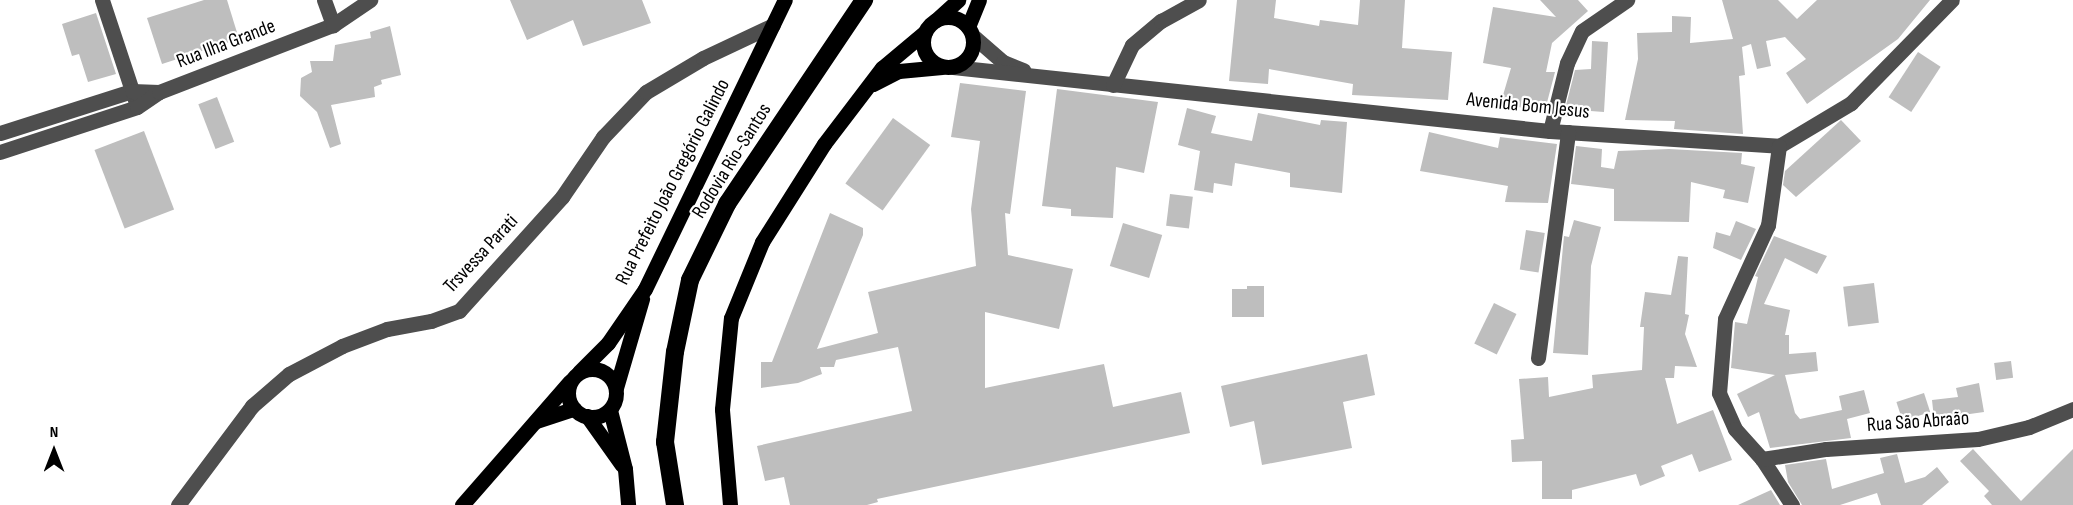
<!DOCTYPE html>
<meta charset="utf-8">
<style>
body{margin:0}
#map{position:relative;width:2073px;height:505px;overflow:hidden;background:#fff;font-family:"Sofia Sans Condensed",sans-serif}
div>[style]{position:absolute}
.building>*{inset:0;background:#bebebe;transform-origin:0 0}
.minor>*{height:15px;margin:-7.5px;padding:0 7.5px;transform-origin:7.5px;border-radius:7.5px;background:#4e4e4e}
.major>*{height:15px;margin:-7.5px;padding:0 7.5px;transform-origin:7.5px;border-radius:7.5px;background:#000}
.major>.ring{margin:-7.5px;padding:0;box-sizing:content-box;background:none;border:15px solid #000;border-radius:50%}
.highway>*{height:18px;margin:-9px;padding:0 9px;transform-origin:9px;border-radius:9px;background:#000}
span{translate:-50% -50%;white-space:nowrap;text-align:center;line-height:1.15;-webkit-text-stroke:4.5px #fff;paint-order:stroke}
.street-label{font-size:20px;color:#000}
.north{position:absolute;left:24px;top:421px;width:60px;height:60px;-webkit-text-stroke:4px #fff;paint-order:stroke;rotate:0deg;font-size:16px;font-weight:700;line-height:24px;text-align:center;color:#000}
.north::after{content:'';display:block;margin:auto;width:21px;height:27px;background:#000;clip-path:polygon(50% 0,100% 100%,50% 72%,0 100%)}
</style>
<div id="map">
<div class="building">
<div style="clip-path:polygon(204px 0,227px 0,239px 39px,162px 64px,147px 18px)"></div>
<div style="clip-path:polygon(510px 0,642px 0,651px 23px,583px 46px,573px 20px,527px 40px)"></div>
<div style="clip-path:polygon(1237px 0,1276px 0,1274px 18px,1319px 26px,1320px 20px,1358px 25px,1360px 0,1405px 0,1402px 48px,1452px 52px,1448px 100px,1352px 95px,1353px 84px,1269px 69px,1268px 84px,1229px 81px)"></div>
<div style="clip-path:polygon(1540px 0,1578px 0,1588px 11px,1552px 43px,1546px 72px,1555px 72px,1544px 114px,1501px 102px,1511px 68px,1483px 63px,1493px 7px,1556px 17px)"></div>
<div style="clip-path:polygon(1722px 0,1778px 0,1797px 19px,1817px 0,1930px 0,1898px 39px,1807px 104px,1786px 73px,1806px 59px,1785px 37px,1766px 41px,1771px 66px,1757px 69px,1751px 44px,1742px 47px,1745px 75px,1739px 76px,1743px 134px,1674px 129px,1675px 121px,1625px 120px,1638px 59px,1637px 33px,1672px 32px,1672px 16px,1691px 17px,1690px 43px,1733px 39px)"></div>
<div style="clip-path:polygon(96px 13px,116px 74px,88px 82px,79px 54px,72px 56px,62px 24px)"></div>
<div style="clip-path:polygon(390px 26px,401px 75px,381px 80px,382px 84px,374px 87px,375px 97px,331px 105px,341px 144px,330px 148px,317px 112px,300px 96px,301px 78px,312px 72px,310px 61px,333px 61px,335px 45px,371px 38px,370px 32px)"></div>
<div style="clip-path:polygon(1592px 41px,1608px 42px,1604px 112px,1577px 110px,1577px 117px,1563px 117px,1575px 70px,1591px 69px)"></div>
<div style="left:1918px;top:52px;width:27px;height:54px;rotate:33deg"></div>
<div style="clip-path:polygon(960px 83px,1026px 91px,1010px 214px,1005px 213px,1008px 255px,1073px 269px,1059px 329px,985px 312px,985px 388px,1104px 364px,1113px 407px,1181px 392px,1190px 433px,877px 499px,878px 502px,867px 505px,790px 505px,784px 477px,765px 481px,757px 446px,912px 411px,898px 347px,836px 360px,834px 367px,820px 367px,822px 374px,798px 383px,761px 388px,761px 362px,772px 362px,830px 213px,863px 228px,863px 235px,817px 349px,878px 333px,868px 292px,976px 266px,971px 209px,980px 141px,951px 137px)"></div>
<div style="clip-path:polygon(1057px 89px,1158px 102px,1144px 173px,1116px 167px,1113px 218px,1071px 216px,1071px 209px,1042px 206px)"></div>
<div style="left:217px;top:97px;width:48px;height:20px;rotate:69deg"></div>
<div style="clip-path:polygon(1187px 108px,1216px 116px,1211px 133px,1252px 141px,1258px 113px,1320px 125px,1321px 120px,1347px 122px,1342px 193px,1290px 187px,1290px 173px,1235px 163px,1232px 186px,1214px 183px,1213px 193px,1194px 190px,1200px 151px,1178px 145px)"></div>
<div style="left:893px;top:118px;width:46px;height:81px;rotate:36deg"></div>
<div style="clip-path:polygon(1841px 120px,1861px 141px,1796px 197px,1783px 185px,1785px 171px)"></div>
<div style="left:144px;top:131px;width:84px;height:53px;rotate:69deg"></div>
<div style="clip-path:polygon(1429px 132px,1498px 148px,1500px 137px,1557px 144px,1548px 203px,1505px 202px,1508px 186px,1420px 171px)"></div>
<div style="clip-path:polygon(1576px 146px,1602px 149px,1601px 167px,1614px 169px,1618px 151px,1669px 149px,1742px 153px,1741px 164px,1755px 167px,1748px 203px,1723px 198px,1725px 190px,1691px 182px,1689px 222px,1614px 221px,1614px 189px,1571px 184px)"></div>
<div style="left:1170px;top:194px;width:23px;height:32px;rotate:7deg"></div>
<div style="clip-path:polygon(1574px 220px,1601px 227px,1591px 266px,1588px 355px,1553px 353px,1564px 236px,1569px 237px)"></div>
<div style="clip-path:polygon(1736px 221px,1756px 229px,1741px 260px,1713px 248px,1716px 232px,1730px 236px)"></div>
<div style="left:1123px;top:223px;width:41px;height:45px;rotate:17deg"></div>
<div style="left:1526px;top:230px;width:19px;height:40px;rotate:9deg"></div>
<div style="clip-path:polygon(1774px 236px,1827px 256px,1817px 274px,1785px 258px,1764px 304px,1790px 310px,1785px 335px,1789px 335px,1789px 354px,1816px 352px,1818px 371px,1785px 375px,1795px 413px,1800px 419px,1842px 410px,1839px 396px,1864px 390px,1870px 413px,1847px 419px,1851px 438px,1770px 448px,1759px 412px,1748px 417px,1737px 394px,1775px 375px,1731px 368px,1735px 322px,1747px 324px,1758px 277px,1755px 276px)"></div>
<div style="clip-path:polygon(1678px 256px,1688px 257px,1685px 314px,1689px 315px,1685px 334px,1697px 367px,1675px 366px,1674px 378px,1665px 378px,1677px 424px,1713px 410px,1732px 460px,1699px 472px,1692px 454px,1661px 466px,1665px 476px,1640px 486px,1636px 474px,1572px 490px,1572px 499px,1542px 499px,1542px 461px,1512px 462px,1511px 440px,1524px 439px,1519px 379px,1548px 377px,1549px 397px,1593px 388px,1592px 375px,1642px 370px,1644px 327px,1640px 327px,1645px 292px,1671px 295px)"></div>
<div style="left:1874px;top:283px;width:40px;height:31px;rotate:83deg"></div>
<div style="clip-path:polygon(1247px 286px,1264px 286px,1264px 317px,1232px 317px,1232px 289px,1247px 289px)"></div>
<div style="left:1494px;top:303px;width:25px;height:45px;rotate:26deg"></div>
<div style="clip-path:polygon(1367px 354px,1375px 395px,1343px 402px,1352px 448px,1262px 465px,1254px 421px,1230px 427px,1221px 386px)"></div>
<div style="left:2011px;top:361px;width:17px;height:17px;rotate:83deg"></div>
<div style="clip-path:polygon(1979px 383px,1984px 412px,1934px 419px,1932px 400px,1958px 397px,1956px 388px)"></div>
<div style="left:1924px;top:393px;width:20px;height:29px;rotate:72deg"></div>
<div style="clip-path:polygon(1973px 449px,2021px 501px,2073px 449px,2073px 505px,1992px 505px,1984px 496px,1989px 491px,1960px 461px)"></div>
<div style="clip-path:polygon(1897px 454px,1905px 483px,1925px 477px,1937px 467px,1949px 482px,1922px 505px,1881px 505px,1877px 493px,1840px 505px,1802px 505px,1788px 482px,1785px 465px,1826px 459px,1832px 489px,1884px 473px,1880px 458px)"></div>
<div style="clip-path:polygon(1771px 490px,1780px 505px,1738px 505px)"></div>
</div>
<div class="minor">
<div style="left:102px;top:0;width:105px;rotate:71.7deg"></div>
<div style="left:324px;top:0;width:27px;rotate:70deg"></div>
<div style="left:973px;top:36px;width:40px;rotate:41deg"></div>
<div style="left:1003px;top:62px;width:22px;rotate:22deg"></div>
<div style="left:953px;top:67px;width:600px;rotate:6.12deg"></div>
<div style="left:1550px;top:131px;width:229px;rotate:3.7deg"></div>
<div style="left:1779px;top:146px;width:84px;rotate:-30.8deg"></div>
<div style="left:1851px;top:103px;width:144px;rotate:-45.6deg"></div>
<div style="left:1113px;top:85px;width:44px;rotate:-64.6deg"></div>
<div style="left:1132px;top:45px;width:38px;rotate:-40deg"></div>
<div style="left:1161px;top:21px;width:43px;rotate:-28.9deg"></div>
<div style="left:1550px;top:131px;width:70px;rotate:-76deg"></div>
<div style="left:1567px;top:63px;width:35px;rotate:-65deg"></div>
<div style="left:1582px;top:31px;width:55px;rotate:-34.6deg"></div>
<div style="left:0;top:133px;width:139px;rotate:-17.7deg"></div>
<div style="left:132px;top:91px;width:27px;rotate:2deg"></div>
<div style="left:1779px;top:146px;width:80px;rotate:97.9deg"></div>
<div style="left:1768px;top:225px;width:103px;rotate:114.6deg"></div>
<div style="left:1725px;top:319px;width:74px;rotate:94.6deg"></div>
<div style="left:1719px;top:393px;width:39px;rotate:66deg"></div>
<div style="left:1735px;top:429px;width:40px;rotate:48deg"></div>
<div style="left:1762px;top:459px;width:55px;rotate:56.9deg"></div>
<div style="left:0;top:152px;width:144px;rotate:-18.2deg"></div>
<div style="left:137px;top:107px;width:27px;rotate:-34deg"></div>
<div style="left:159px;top:92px;width:186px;rotate:-21.1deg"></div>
<div style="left:333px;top:25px;width:45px;rotate:-34deg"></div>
<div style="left:1538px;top:358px;width:228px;rotate:-82.4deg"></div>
<div style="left:1762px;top:459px;width:65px;rotate:-8.9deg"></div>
<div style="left:1826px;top:449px;width:152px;rotate:-3.8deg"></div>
<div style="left:1978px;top:439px;width:52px;rotate:-13.2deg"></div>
<div style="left:2029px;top:427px;width:48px;rotate:-22.2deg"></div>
<div style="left:178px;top:505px;width:124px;rotate:-53.2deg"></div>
<div style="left:252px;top:406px;width:49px;rotate:-40.9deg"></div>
<div style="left:289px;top:374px;width:60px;rotate:-27.8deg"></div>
<div style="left:342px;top:346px;width:48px;rotate:-20.7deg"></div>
<div style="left:387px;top:329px;width:45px;rotate:-10.3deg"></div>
<div style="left:431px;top:321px;width:30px;rotate:-20deg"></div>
<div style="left:459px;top:311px;width:154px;rotate:-47.9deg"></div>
<div style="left:562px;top:197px;width:73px;rotate:-55.7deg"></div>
<div style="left:603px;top:137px;width:62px;rotate:-46.3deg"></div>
<div style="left:646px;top:92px;width:66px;rotate:-30.8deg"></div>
<div style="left:703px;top:58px;width:77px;rotate:-25.2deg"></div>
</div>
<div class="major">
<div class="ring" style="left:923px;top:17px;width:35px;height:35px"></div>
<div style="left:936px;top:20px;width:30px;rotate:-42deg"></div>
<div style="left:968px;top:27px;width:29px;rotate:-68deg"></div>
<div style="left:873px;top:84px;width:29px;rotate:-27deg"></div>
<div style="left:899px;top:71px;width:43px;rotate:-5.3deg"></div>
<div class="ring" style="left:568px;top:369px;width:33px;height:33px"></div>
<div style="left:579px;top:372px;width:41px;rotate:-45deg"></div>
<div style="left:608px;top:343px;width:65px;rotate:-55.6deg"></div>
<div style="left:645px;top:289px;width:321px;rotate:-64.2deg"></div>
<div style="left:616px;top:388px;width:93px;rotate:-73.7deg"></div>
<div style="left:610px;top:410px;width:61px;rotate:75.7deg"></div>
<div style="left:625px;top:469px;width:36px;rotate:85deg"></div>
<div style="left:587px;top:416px;width:60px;rotate:54.5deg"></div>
<div style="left:536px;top:421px;width:40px;rotate:-18deg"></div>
<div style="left:462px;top:505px;width:164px;rotate:-48.9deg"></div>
<div style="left:730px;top:505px;width:96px;rotate:-94.8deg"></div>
<div style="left:722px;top:409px;width:91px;rotate:-84.4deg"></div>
<div style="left:731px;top:318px;width:82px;rotate:-67.8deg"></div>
<div style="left:762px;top:242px;width:116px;rotate:-57.7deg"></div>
<div style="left:824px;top:144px;width:96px;rotate:-52.7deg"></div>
<div style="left:882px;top:68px;width:56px;rotate:-39.9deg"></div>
</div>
<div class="highway">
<div style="left:675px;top:505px;width:64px;rotate:-99deg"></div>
<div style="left:665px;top:442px;width:91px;rotate:-83.7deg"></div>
<div style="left:675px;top:352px;width:74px;rotate:-78.2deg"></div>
<div style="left:690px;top:280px;width:85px;rotate:-64deg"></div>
<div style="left:727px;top:204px;width:246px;rotate:-56.1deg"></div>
</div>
<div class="street-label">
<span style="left:226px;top:44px;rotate:-21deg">Rua Ilha Grande</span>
<span style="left:1528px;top:106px;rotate:6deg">Avenida Bom Jesus</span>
<span style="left:732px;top:161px;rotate:-58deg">Rodovia Rio-Santos</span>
<span style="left:673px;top:182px;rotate:-63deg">Rua Prefeito João Gregório Galindo</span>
<span style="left:481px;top:254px;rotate:-47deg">Trsvessa Parati</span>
<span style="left:1918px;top:422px;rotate:-4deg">Rua São Abraão</span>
</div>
<div class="north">N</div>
</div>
